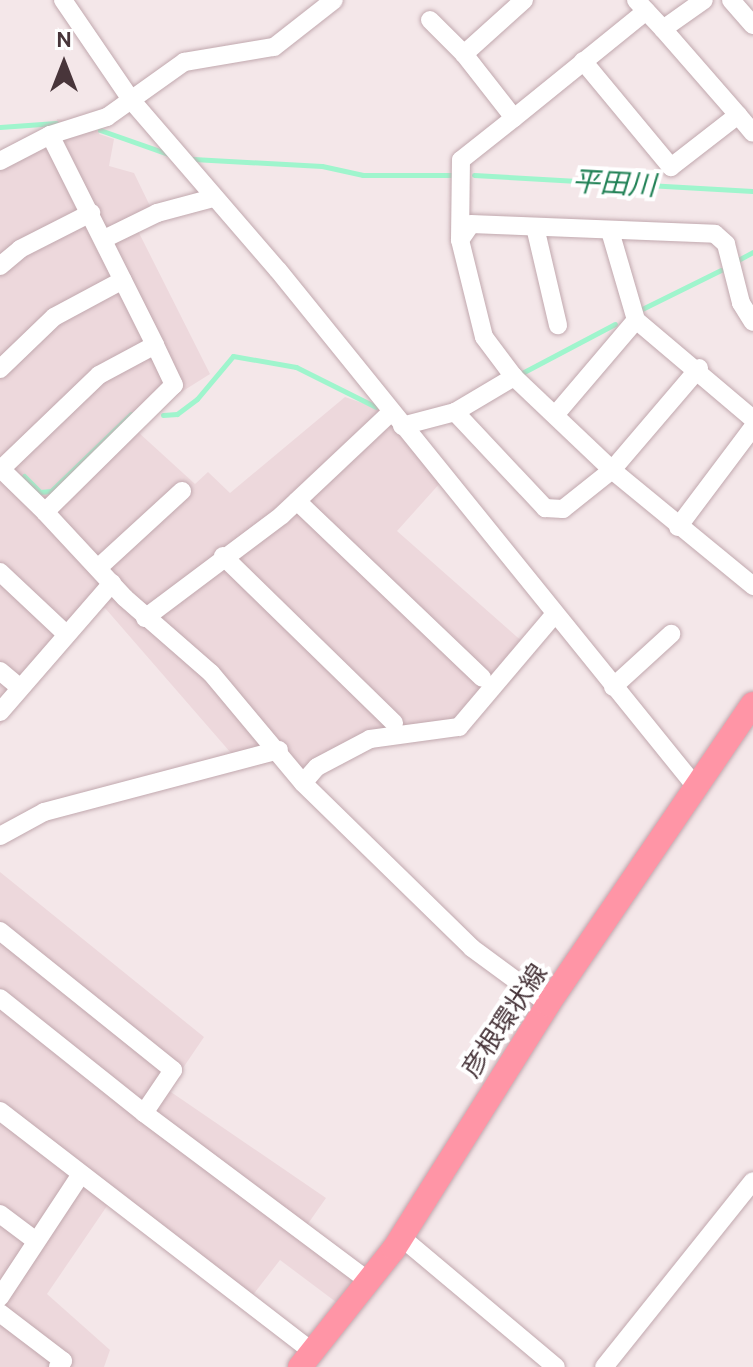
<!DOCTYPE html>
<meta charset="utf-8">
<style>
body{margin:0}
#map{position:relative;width:753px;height:1367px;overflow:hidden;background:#f4e7e9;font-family:Cabin,"Noto Sans JP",sans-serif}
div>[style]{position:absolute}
.residential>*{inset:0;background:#edd8dc}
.stream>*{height:5px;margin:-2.5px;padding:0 2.5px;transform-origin:2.5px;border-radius:2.5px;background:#9ff5cd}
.roads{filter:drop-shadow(0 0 2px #c1a8ae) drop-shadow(0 0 2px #c1a8ae)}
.minor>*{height:18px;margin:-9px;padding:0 9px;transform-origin:9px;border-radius:9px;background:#fff}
.major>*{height:24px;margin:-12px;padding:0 12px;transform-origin:12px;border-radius:12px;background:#ff95a6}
span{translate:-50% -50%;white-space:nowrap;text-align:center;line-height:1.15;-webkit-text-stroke:8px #fff;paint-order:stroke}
.street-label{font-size:26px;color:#48353a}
.water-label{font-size:28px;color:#1f8054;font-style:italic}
.north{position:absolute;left:24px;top:24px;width:80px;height:80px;-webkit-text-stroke:6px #fff;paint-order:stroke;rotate:0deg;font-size:22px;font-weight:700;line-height:32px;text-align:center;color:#48353a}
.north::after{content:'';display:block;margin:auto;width:28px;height:36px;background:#48353a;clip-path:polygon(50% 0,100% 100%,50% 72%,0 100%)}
</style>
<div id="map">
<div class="residential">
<div style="clip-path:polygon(57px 119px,100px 125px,99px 134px,114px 139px,109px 166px,134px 173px,151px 208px,132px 219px,210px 374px,175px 396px,138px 432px,195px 484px,208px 472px,230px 493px,345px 397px,380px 409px,441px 482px,397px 531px,525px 644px,459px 724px,407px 731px,299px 783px,273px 762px,244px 768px,105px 608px,94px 610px,0 726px,0 151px,56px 126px)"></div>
<div style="clip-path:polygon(0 872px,204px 1037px,168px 1090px,326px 1198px,300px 1235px,354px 1278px,356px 1291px,344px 1308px,280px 1260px,252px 1296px,109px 1203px,47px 1294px,110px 1350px,104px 1367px,0 1367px)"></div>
</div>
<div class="stream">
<div style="left:0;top:127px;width:56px;rotate:-4.1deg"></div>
<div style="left:100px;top:130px;width:72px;rotate:19.4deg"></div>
<div style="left:193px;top:159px;width:129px;rotate:3.1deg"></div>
<div style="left:322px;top:166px;width:42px;rotate:12.4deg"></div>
<div style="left:363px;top:175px;width:90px"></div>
<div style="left:474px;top:175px;width:279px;rotate:3.3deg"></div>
<div style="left:738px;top:260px;width:17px;rotate:-28deg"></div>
<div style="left:642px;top:309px;width:88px;rotate:-26.3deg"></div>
<div style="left:522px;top:373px;width:105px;rotate:-27.8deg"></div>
<div style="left:163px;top:415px;width:14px;rotate:-4deg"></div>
<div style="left:177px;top:414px;width:25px;rotate:-37deg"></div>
<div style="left:197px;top:399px;width:56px;rotate:-50.1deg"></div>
<div style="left:233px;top:356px;width:64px;rotate:9.9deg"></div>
<div style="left:296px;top:367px;width:89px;rotate:26.6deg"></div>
<div style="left:24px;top:476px;width:23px;rotate:45deg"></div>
<div style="left:40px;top:492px;width:11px;rotate:-5deg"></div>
<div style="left:51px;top:491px;width:111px;rotate:-43.9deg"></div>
</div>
<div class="roads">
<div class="minor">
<div style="left:63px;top:0;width:122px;rotate:55.7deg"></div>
<div style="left:132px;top:101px;width:223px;rotate:49.2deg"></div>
<div style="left:278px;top:270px;width:665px;rotate:51.04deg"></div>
<div style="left:524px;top:0;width:81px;rotate:138deg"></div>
<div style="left:464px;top:54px;width:81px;rotate:52deg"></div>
<div style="left:514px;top:118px;width:170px;rotate:-39deg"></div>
<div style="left:636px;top:0;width:40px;rotate:47deg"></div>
<div style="left:663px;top:29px;width:50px;rotate:-35.3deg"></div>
<div style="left:731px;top:0;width:33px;rotate:49deg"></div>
<div style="left:430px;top:20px;width:48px;rotate:45deg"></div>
<div style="left:663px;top:29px;width:114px;rotate:48.9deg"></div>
<div style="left:583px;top:61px;width:138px;rotate:50.3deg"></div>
<div style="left:671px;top:167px;width:85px;rotate:-37.8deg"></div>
<div style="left:738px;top:115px;width:23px;rotate:50deg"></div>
<div style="left:50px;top:135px;width:60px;rotate:-17.5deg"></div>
<div style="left:107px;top:117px;width:95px;rotate:-35.5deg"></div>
<div style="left:184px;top:62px;width:91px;rotate:-9.5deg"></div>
<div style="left:274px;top:47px;width:76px;rotate:-38.1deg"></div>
<div style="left:0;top:161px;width:56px;rotate:-27.5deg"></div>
<div style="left:50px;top:135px;width:235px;rotate:63.4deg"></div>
<div style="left:535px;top:227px;width:101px;rotate:76.8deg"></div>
<div style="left:610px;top:231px;width:93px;rotate:73.7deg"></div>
<div style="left:104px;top:239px;width:59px;rotate:-26.1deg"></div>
<div style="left:157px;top:213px;width:58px;rotate:-15deg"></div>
<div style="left:460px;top:240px;width:80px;rotate:-89.3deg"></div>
<div style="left:461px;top:160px;width:68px;rotate:-38.4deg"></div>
<div style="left:0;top:266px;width:26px;rotate:-40deg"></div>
<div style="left:20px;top:249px;width:80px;rotate:-26.9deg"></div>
<div style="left:0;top:369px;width:75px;rotate:-43.9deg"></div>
<div style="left:54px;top:317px;width:78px;rotate:-28.2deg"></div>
<div style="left:514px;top:377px;width:50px;rotate:-126.9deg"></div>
<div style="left:484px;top:337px;width:100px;rotate:-103.9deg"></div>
<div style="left:460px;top:240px;width:19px;rotate:-55deg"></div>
<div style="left:471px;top:224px;width:244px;rotate:2.3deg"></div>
<div style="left:715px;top:234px;width:15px;rotate:42deg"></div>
<div style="left:726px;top:244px;width:61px;rotate:75.7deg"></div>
<div style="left:741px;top:303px;width:22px;rotate:58deg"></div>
<div style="left:455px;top:412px;width:132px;rotate:46.8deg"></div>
<div style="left:545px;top:508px;width:18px;rotate:3deg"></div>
<div style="left:563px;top:509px;width:63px;rotate:-38.5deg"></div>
<div style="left:612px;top:470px;width:134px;rotate:-49.5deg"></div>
<div style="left:556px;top:414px;width:123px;rotate:-49.6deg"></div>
<div style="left:636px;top:320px;width:153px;rotate:40.2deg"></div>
<div style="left:402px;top:426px;width:55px;rotate:-14.8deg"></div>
<div style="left:455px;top:412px;width:69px;rotate:-30.7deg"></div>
<div style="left:514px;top:377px;width:135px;rotate:43.5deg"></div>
<div style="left:612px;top:470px;width:183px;rotate:39.4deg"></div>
<div style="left:0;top:468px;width:1px;rotate:45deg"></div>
<div style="left:1px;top:469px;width:62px;rotate:44.3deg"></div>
<div style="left:45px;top:512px;width:181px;rotate:-44.6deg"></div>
<div style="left:174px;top:385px;width:44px;rotate:-115.4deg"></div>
<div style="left:155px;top:345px;width:64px;rotate:151.8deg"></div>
<div style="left:99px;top:375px;width:136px;rotate:136.2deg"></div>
<div style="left:297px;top:501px;width:256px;rotate:43.7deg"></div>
<div style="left:45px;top:512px;width:117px;rotate:47.1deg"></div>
<div style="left:125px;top:598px;width:114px;rotate:41.1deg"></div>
<div style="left:211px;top:673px;width:143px;rotate:50.1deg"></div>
<div style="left:303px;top:783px;width:236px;rotate:44.3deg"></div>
<div style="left:472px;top:948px;width:94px;rotate:36.4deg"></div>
<div style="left:678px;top:527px;width:125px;rotate:-53.1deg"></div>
<div style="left:223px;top:556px;width:239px;rotate:44.3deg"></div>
<div style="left:98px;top:568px;width:114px;rotate:-42.5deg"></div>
<div style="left:0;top:572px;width:88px;rotate:43.2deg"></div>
<div style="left:145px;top:618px;width:171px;rotate:-36.9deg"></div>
<div style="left:282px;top:515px;width:147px;rotate:-43.3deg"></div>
<div style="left:0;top:671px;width:26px;rotate:40deg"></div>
<div style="left:613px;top:687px;width:79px;rotate:-42.4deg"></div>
<div style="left:0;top:712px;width:171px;rotate:-49deg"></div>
<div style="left:303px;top:783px;width:21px;rotate:-49deg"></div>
<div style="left:317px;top:767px;width:60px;rotate:-27.8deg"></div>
<div style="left:370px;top:739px;width:90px;rotate:-7.7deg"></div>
<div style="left:459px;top:727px;width:147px;rotate:-49.7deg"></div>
<div style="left:0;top:836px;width:50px;rotate:-28.6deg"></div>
<div style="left:44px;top:812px;width:243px;rotate:-14.8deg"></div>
<div style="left:0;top:931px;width:222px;rotate:38.8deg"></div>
<div style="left:173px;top:1070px;width:52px;rotate:124deg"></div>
<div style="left:144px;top:1113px;width:184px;rotate:-141.4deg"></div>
<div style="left:0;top:1111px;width:395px;rotate:37.6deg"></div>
<div style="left:144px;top:1113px;width:282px;rotate:36.8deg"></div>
<div style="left:0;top:1214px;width:45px;rotate:36.9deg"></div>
<div style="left:401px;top:1237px;width:202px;rotate:40deg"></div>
<div style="left:0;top:1297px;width:147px;rotate:-56.6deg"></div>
<div style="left:0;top:1313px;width:79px;rotate:37.3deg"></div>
<div style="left:63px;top:1361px;width:8px;rotate:130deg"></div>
<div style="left:604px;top:1367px;width:238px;rotate:-51.3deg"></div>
</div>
<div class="major">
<div style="left:300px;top:1367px;width:151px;rotate:-51.5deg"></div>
<div style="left:394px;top:1249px;width:289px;rotate:-57.8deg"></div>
<div style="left:548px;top:1004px;width:363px;rotate:-55.7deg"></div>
</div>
</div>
<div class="street-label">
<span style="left:505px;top:1021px;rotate:-56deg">彦根環状線</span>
</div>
<div class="water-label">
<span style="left:614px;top:183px;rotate:3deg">平田川</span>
</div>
<div class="north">N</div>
</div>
